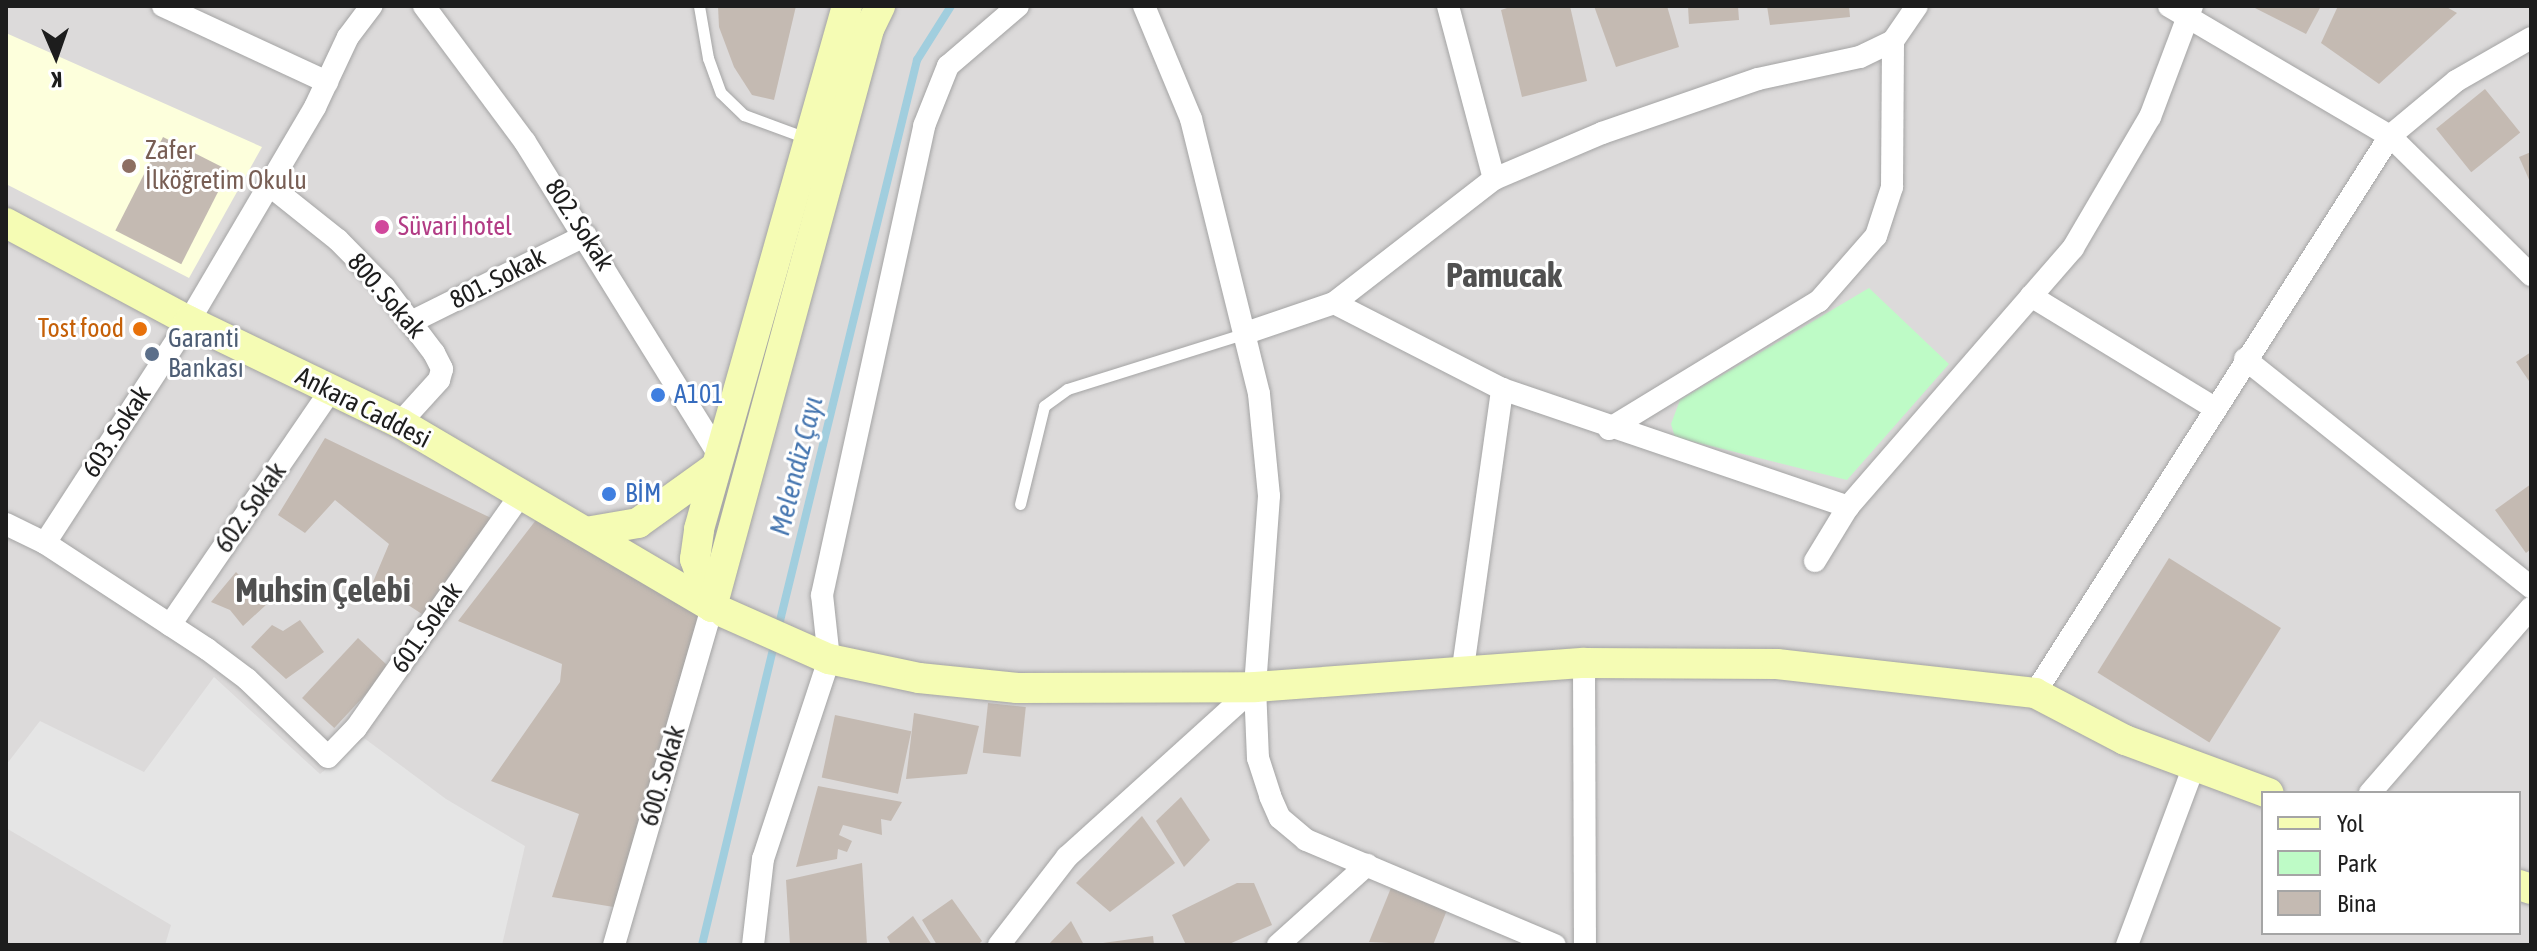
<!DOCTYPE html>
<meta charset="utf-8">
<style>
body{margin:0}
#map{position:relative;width:2537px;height:951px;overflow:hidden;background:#efece3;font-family:"Asap Condensed",sans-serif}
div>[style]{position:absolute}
.residential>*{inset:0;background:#dcdada}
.education>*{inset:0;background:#fdffdc}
.park>*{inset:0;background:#befbc6}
.parking>*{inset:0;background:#e5e5e5}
.stream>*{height:8px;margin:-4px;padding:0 4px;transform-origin:4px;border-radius:4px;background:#a1cede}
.building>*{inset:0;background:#c4bab2;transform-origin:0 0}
.roads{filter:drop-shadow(0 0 2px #a4a4a4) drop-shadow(0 0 2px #a4a4a4)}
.lane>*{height:11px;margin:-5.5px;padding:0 5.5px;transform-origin:5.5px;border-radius:5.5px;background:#fff}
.street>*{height:22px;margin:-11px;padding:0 11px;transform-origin:11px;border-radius:11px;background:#fff}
.secondary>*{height:30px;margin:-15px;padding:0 15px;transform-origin:15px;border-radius:15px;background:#f5fcb4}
.dots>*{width:22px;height:22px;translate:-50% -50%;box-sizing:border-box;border:4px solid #fff;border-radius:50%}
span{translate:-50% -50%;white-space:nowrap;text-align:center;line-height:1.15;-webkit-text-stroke:6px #fff;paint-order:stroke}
.education-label{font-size:26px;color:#785e54}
.left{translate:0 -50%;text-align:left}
.street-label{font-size:26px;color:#1d1d1d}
.hotel-label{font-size:26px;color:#b23c85}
.food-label{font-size:26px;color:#c56008}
.right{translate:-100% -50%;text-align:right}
.service-label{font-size:26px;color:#4e5e75}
.shop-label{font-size:26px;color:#366cbe}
.water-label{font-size:28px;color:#4676b0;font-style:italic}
.district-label{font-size:34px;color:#505050;font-weight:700}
.frame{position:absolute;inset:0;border:8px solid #1d1d1d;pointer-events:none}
.legend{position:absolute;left:2261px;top:791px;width:260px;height:144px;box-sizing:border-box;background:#fff;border:2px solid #a5a5a5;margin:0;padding:10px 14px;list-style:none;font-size:24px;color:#1d1d1d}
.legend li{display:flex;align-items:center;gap:16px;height:40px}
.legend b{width:40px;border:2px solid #a5a5a5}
.north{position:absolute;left:16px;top:16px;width:80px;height:80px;-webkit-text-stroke:6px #fff;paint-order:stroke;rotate:178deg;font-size:22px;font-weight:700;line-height:32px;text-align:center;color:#1d1d1d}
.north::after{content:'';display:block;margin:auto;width:28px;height:36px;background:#1d1d1d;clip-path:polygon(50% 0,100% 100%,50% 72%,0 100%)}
</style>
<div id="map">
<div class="residential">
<div style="clip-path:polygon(evenodd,6px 6px,2531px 6px,2531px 945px,6px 945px,6px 6px,2263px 793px,2519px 793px,2519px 933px,2263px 933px,2263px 793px)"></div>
</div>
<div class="education">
<div style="clip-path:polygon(6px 33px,262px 147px,189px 278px,6px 184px)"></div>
</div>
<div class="park">
<div style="clip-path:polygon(1869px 288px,1949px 364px,1847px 480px,1675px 437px,1671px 424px,1680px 400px)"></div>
</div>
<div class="parking">
<div style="clip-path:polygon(214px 677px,320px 774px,364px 738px,446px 799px,525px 846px,502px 945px,165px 945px,171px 925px,6px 828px,6px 765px,40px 721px,144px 772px)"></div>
</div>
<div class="stream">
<div style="left:778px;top:629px;width:586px;rotate:-76.27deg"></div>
<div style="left:917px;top:60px;width:64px;rotate:-57.8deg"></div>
<div style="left:702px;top:945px;width:312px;rotate:-76.5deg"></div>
</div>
<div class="building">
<div style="clip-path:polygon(718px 6px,796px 6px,774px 100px,752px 95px,734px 67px,719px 27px)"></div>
<div style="clip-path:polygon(1513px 6px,1570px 6px,1587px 81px,1522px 97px,1501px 10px)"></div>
<div style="clip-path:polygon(1594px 6px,1667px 6px,1679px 47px,1616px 67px)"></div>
<div style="clip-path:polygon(1688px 6px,1738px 6px,1739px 20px,1689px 24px)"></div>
<div style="clip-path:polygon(1767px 6px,1849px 6px,1850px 17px,1770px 25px)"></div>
<div style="clip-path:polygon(2251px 6px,2321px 6px,2306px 34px)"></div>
<div style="clip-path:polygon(2338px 6px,2445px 6px,2457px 13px,2379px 84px,2321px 43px)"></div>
<div style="left:2485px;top:89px;width:56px;height:63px;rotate:51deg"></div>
<div style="left:163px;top:137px;width:74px;height:105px;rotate:27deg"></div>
<div style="clip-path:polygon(2531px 152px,2531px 184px,2519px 157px)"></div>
<div style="clip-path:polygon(2531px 352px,2531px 384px,2516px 362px)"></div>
<div style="clip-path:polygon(325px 438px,491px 518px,425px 616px,373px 582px,389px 544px,335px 500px,305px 533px,278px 515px)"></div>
<div style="clip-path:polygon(2531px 484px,2531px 549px,2526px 553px,2495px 510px)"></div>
<div style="clip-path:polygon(536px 520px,699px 613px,614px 907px,552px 897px,579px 814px,491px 781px,560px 682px,562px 664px,458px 621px)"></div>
<div style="left:2169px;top:558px;width:132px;height:135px;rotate:32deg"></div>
<div style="clip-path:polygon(236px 572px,267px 604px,243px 626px,230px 610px,211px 602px)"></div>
<div style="clip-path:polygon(300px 620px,324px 652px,286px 679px,251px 647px,272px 625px,283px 631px)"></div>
<div style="left:358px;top:638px;width:44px;height:82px;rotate:43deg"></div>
<div style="left:988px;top:703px;width:38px;height:50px;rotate:6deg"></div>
<div style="clip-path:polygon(914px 713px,979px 726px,967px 774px,906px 779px)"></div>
<div style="left:835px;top:715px;width:78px;height:64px;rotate:12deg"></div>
<div style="clip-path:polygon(818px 786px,902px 802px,891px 821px,881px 819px,882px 835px,843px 825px,839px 835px,852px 841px,847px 852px,838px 849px,837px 859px,796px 867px)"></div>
<div style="clip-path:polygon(1181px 797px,1210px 840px,1184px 867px,1156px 821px)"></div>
<div style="clip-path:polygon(1142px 816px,1175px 863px,1110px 912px,1076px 883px)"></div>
<div style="clip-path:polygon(862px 863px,867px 945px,790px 945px,786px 880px)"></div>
<div style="clip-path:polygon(1237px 883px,1254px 883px,1272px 925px,1227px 945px,1186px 945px,1172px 915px)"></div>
<div style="clip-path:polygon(1391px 888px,1447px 910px,1433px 945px,1369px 942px)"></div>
<div style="clip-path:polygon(952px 899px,982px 941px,978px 945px,937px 945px,922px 920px)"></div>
<div style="clip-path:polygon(913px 916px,932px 945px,891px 945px,887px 937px)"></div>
<div style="clip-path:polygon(1071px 921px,1084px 945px,1048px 945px)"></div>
<div style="clip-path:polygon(1153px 936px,1154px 945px,1103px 945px,1103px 943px)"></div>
</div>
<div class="roads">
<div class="lane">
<div style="left:699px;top:6px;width:53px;rotate:80.2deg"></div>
<div style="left:708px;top:58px;width:37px;rotate:70deg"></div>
<div style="left:721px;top:93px;width:32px;rotate:44deg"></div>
<div style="left:744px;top:115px;width:69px;rotate:20.3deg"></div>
<div style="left:1020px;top:504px;width:101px;rotate:-76.2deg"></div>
<div style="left:1044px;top:406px;width:29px;rotate:-36deg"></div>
<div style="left:1067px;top:389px;width:188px;rotate:-17.4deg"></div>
</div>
<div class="street">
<div style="left:163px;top:6px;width:181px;rotate:24.9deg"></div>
<div style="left:424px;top:6px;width:169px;rotate:53.4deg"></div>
<div style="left:525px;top:142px;width:368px;rotate:58.2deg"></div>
<div style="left:1144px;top:6px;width:122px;rotate:67.4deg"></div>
<div style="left:1191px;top:119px;width:283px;rotate:76.1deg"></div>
<div style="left:1259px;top:394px;width:102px;rotate:84.4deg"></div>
<div style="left:1269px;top:496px;width:192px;rotate:94.2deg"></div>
<div style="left:1255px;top:687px;width:71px;rotate:87.6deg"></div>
<div style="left:1258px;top:758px;width:40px;rotate:72deg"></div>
<div style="left:1270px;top:796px;width:24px;rotate:66deg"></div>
<div style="left:1280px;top:818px;width:34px;rotate:40deg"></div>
<div style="left:1306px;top:840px;width:270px;rotate:22.9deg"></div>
<div style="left:1448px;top:6px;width:179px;rotate:75.1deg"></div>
<div style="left:2169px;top:6px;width:256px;rotate:30.5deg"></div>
<div style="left:2390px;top:136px;width:198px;rotate:44.6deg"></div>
<div style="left:269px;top:185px;width:88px;rotate:38.6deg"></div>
<div style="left:338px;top:240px;width:66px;rotate:45.6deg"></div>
<div style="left:384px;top:287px;width:83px;rotate:52.9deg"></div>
<div style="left:434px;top:353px;width:18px;rotate:63deg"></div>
<div style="left:442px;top:369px;width:11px;rotate:105deg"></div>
<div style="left:439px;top:380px;width:58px;rotate:132.2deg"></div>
<div style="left:2031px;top:296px;width:213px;rotate:31.4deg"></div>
<div style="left:1334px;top:303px;width:189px;rotate:27.1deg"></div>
<div style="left:1502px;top:389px;width:366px;rotate:18.8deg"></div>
<div style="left:411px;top:322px;width:195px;rotate:-26.4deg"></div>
<div style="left:1246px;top:333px;width:93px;rotate:-18.8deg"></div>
<div style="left:1334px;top:303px;width:202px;rotate:-37.8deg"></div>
<div style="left:1494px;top:179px;width:117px;rotate:-23.1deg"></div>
<div style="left:1602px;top:133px;width:165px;rotate:-19.1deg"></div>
<div style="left:1758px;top:79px;width:104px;rotate:-12.2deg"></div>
<div style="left:1860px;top:57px;width:37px;rotate:-26deg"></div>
<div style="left:1893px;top:41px;width:42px;rotate:-55.6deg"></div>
<div style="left:2245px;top:359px;width:366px;rotate:38.6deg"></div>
<div style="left:1609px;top:429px;width:246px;rotate:-31.4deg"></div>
<div style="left:1819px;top:301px;width:86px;rotate:-48.8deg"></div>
<div style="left:1876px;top:236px;width:52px;rotate:-71.9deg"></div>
<div style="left:1892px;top:187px;width:146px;rotate:-89.6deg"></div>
<div style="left:6px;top:524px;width:43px;rotate:26deg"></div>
<div style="left:45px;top:543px;width:194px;rotate:33.2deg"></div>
<div style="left:207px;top:649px;width:50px;rotate:36.9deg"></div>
<div style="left:247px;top:679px;width:112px;rotate:43.9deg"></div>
<div style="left:328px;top:757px;width:40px;rotate:-46deg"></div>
<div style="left:356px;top:728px;width:286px;rotate:-54.8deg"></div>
<div style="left:45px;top:543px;width:265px;rotate:-57deg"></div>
<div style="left:189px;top:321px;width:248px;rotate:-59.5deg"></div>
<div style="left:315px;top:107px;width:77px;rotate:-64.8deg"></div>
<div style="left:348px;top:37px;width:39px;rotate:-53deg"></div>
<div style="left:1815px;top:561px;width:63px;rotate:-58.6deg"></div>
<div style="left:1848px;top:507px;width:343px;rotate:-49deg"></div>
<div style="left:2073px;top:248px;width:152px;rotate:-59.6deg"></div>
<div style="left:2150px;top:117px;width:119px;rotate:-69.3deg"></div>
<div style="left:170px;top:625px;width:285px;rotate:-55.6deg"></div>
<div style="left:1584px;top:663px;width:282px;rotate:89.8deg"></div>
<div style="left:1463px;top:668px;width:282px;rotate:-82deg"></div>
<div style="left:2035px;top:693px;width:661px;rotate:-57.49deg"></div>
<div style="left:2390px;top:136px;width:86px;rotate:-39.8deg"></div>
<div style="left:2456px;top:81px;width:86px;rotate:-29.8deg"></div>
<div style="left:2370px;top:793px;width:245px;rotate:-49deg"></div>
<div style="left:614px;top:945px;width:352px;rotate:-73.8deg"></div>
<div style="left:712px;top:607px;width:14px;rotate:25deg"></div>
<div style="left:753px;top:945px;width:87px;rotate:-83.4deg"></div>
<div style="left:763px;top:859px;width:211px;rotate:-71.7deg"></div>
<div style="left:829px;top:659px;width:64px;rotate:-96.2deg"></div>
<div style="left:822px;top:595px;width:480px;rotate:-77.7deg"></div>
<div style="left:924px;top:126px;width:65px;rotate:-68.2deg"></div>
<div style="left:948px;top:66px;width:92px;rotate:-40.6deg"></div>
<div style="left:999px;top:945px;width:111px;rotate:-52.3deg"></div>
<div style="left:1067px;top:857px;width:253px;rotate:-42.1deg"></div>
<div style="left:1278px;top:945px;width:120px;rotate:-42deg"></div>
<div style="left:2127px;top:945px;width:191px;rotate:-69.5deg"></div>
</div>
<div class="secondary">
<div style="left:6px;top:223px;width:208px;rotate:28.2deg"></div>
<div style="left:189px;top:321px;width:234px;rotate:25.8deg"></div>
<div style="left:400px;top:423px;width:362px;rotate:30.5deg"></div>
<div style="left:586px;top:532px;width:53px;rotate:-9.8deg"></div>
<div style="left:638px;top:523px;width:96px;rotate:-35.7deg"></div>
<div style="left:712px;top:607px;width:51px;rotate:-109.5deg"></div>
<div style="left:695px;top:559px;width:30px;rotate:-82deg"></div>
<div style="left:699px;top:529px;width:544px;rotate:-74.2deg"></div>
<div style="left:712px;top:607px;width:599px;rotate:-74.8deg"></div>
<div style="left:869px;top:29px;width:25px;rotate:-64deg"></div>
<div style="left:725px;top:613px;width:114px;rotate:23.9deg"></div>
<div style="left:829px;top:659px;width:92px;rotate:11.9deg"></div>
<div style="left:919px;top:678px;width:99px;rotate:5.8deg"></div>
<div style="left:1017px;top:688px;width:238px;rotate:-0.2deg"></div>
<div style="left:1255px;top:687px;width:330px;rotate:-4.2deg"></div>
<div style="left:1584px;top:663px;width:193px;rotate:0.3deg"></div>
<div style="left:1777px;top:664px;width:260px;rotate:6.4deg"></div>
<div style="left:2035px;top:693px;width:102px;rotate:27.6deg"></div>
<div style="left:2125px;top:740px;width:153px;rotate:20.3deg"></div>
<div style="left:2519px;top:885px;width:13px;rotate:18deg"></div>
</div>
</div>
<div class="dots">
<div style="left:129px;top:166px;background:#8d6e63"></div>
<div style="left:382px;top:227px;background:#d1479c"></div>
<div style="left:140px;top:329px;background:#e8710a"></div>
<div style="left:152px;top:354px;background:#5c6f8a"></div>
<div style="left:658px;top:395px;background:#3f7fe0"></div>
<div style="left:609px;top:494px;background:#3f7fe0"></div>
</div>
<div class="education-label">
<span class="left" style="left:145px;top:166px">Zafer<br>İlköğretim Okulu</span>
</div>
<div class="street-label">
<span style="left:579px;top:225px;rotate:57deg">802. Sokak</span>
<span style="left:498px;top:279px;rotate:-27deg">801. Sokak</span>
<span style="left:386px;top:296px;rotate:49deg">800. Sokak</span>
<span style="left:363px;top:408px;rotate:27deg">Ankara Caddesi</span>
<span style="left:117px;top:432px;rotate:-57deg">603. Sokak</span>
<span style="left:251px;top:508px;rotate:-55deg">602. Sokak</span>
<span style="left:427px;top:628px;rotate:-55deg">601. Sokak</span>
<span style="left:663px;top:776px;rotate:-74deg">600. Sokak</span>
</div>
<div class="hotel-label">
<span class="left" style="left:398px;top:227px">Süvari hotel</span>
</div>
<div class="food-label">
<span class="right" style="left:124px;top:329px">Tost food</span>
</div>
<div class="service-label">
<span class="left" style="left:168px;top:354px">Garanti<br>Bankası</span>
</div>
<div class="shop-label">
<span class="left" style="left:674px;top:395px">A101</span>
<span class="left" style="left:625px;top:494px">BİM</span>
</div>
<div class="water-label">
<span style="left:796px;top:466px;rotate:-76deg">Melendiz Çayı</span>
</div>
<div class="district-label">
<span style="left:1504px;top:275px">Pamucak</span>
<span style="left:323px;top:590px">Muhsin Çelebi</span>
</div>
<div class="frame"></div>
<ul class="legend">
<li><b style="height:10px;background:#f5fcb4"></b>Yol</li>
<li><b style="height:22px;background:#befbc6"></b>Park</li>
<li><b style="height:22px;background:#c4bab2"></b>Bina</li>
</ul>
<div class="north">K</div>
</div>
